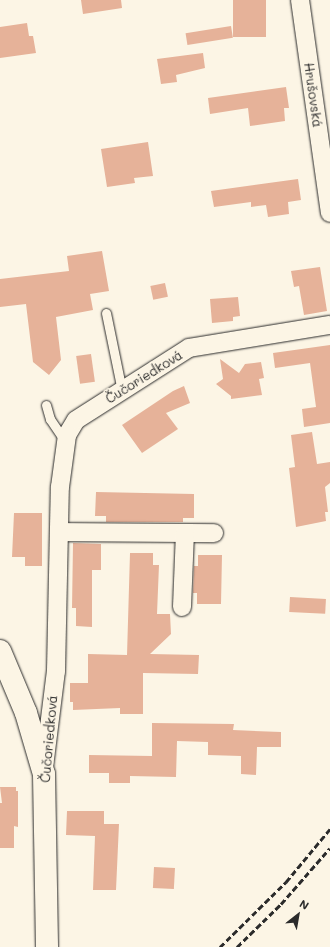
<!DOCTYPE html>
<meta charset="utf-8">
<style>
body{margin:0}
#map{position:relative;width:330px;height:947px;overflow:hidden;background:#fcf5e5;font-family:Mali,sans-serif}
div>[style]{position:absolute}
.building>*{inset:0;background:#e6b299;transform-origin:0 0}
.roads{filter:drop-shadow(0 0 1px #2b2b2b) drop-shadow(0 0 1px #2b2b2b)}
.service>*{height:9px;margin:-4.5px;padding:0 4.5px;transform-origin:4.5px;border-radius:4.5px;background:#fcf5e5}
.minor>*{height:18px;margin:-9px;padding:0 9px;transform-origin:9px;border-radius:9px;background:#fcf5e5}
.tertiary>*{height:22px;margin:-11px;padding:0 11px;transform-origin:11px;border-radius:11px;background:#fcf5e5}
.rail>*{height:3px;margin-top:-1.5px;transform-origin:0;background:repeating-linear-gradient(90deg,#2b2b2b 0 6px,transparent 0 9px)}
span{translate:-50% -50%;white-space:nowrap;text-align:center;line-height:1.15;-webkit-text-stroke:3.5px #fcf5e5;paint-order:stroke}
.street-label{font-size:13px;color:#2b2b2b}
.north{position:absolute;left:278px;top:895px;width:40px;height:40px;-webkit-text-stroke:3px #fcf5e5;paint-order:stroke;rotate:31deg;font-size:11px;font-weight:700;line-height:16px;text-align:center;color:#2b2b2b}
.north::after{content:'';display:block;margin:auto;width:14px;height:18px;background:#2b2b2b;clip-path:polygon(50% 0,100% 100%,50% 72%,0 100%)}
</style>
<div id="map">
<div class="building">
<div style="clip-path:polygon(81px 0,121px 0,122px 8px,83px 14px)"></div>
<div style="left:233px;top:0;width:33px;height:37px"></div>
<div style="clip-path:polygon(27px 23px,29px 36px,33px 36px,36px 53px,0 58px,0 27px)"></div>
<div style="left:231px;top:26px;width:12px;height:46px;rotate:81deg"></div>
<div style="clip-path:polygon(203px 53px,205px 68px,176px 75px,177px 82px,161px 84px,157px 59px)"></div>
<div style="clip-path:polygon(286px 87px,289px 108px,284px 108px,285px 121px,250px 126px,248px 108px,210px 114px,208px 98px)"></div>
<div style="clip-path:polygon(148px 142px,153px 176px,134px 178px,135px 183px,107px 187px,101px 149px)"></div>
<div style="clip-path:polygon(298px 179px,301px 200px,288px 202px,289px 214px,268px 217px,266px 205px,251px 207px,251px 202px,214px 207px,211px 191px)"></div>
<div style="clip-path:polygon(102px 251px,109px 291px,90px 294px,93px 310px,56px 317px,61px 360px,49px 375px,33px 362px,26px 304px,0 307px,0 279px,69px 271px,67px 256px)"></div>
<div style="clip-path:polygon(320px 267px,327px 311px,304px 315px,299px 286px,294px 287px,291px 271px)"></div>
<div style="left:165px;top:283px;width:14px;height:15px;rotate:78deg"></div>
<div style="clip-path:polygon(238px 297px,240px 316px,233px 317px,233px 321px,212px 323px,210px 299px)"></div>
<div style="clip-path:polygon(330px 345px,330px 423px,304px 427px,302px 409px,316px 407px,310px 363px,275px 368px,273px 353px)"></div>
<div style="left:91px;top:354px;width:28px;height:15px;rotate:82deg"></div>
<div style="clip-path:polygon(220px 359px,239px 373px,245px 364px,261px 362px,264px 378px,259px 379px,262px 395px,231px 399px,231px 396px,216px 384px,223px 379px)"></div>
<div style="clip-path:polygon(184px 386px,190px 403px,166px 413px,178px 429px,142px 453px,122px 425px,173px 391px)"></div>
<div style="clip-path:polygon(312px 432px,317px 464px,330px 462px,330px 483px,325px 487px,328px 512px,325px 512px,326px 521px,296px 527px,289px 468px,295px 467px,291px 435px)"></div>
<div style="clip-path:polygon(96px 492px,194px 494px,194px 518px,183px 518px,183px 522px,106px 522px,106px 516px,95px 516px)"></div>
<div style="clip-path:polygon(14px 513px,42px 513px,42px 566px,25px 566px,25px 557px,12px 557px)"></div>
<div style="clip-path:polygon(73px 543px,101px 544px,101px 570px,92px 570px,92px 627px,76px 626px,76px 608px,72px 608px)"></div>
<div style="clip-path:polygon(130px 553px,153px 553px,153px 565px,159px 565px,157px 614px,170px 614px,171px 634px,150px 654px,199px 655px,198px 674px,143px 673px,143px 714px,120px 714px,120px 708px,73px 710px,73px 702px,70px 702px,70px 683px,88px 683px,88px 654px,127px 655px)"></div>
<div style="clip-path:polygon(198px 555px,222px 555px,221px 604px,197px 604px,197px 593px,193px 593px,194px 566px,198px 566px)"></div>
<div style="left:290px;top:597px;width:36px;height:15px;rotate:3deg"></div>
<div style="clip-path:polygon(152px 723px,234px 724px,233px 730px,281px 732px,281px 747px,257px 747px,256px 775px,241px 774px,241px 756px,208px 755px,208px 742px,177px 741px,176px 777px,130px 776px,130px 783px,109px 783px,109px 773px,89px 773px,89px 755px,152px 756px)"></div>
<div style="clip-path:polygon(0 787px,16px 787px,16px 791px,18px 791px,18px 827px,14px 826px,14px 848px,0 848px,0 803px,2px 803px)"></div>
<div style="clip-path:polygon(67px 811px,104px 811px,104px 824px,119px 824px,116px 890px,93px 890px,95px 836px,66px 835px)"></div>
<div style="left:154px;top:867px;width:21px;height:21px;rotate:3deg"></div>
</div>
<div class="roads">
<div class="service">
<div style="left:106px;top:313px;width:80px;rotate:78.4deg"></div>
<div style="left:46px;top:405px;width:15px;rotate:74deg"></div>
<div style="left:50px;top:419px;width:29px;rotate:56deg"></div>
</div>
<div class="minor">
<div style="left:300px;top:0;width:215px;rotate:82deg"></div>
<div style="left:60px;top:532px;width:154px;rotate:0.4deg"></div>
<div style="left:182px;top:607px;width:74px;rotate:-87.7deg"></div>
<div style="left:44px;top:767px;width:97px;rotate:-82.9deg"></div>
<div style="left:56px;top:671px;width:184px;rotate:-88.8deg"></div>
<div style="left:60px;top:487px;width:52px;rotate:-82.3deg"></div>
<div style="left:67px;top:435px;width:17px;rotate:-59deg"></div>
<div style="left:76px;top:420px;width:134px;rotate:-32.5deg"></div>
<div style="left:189px;top:348px;width:143px;rotate:-9.3deg"></div>
</div>
<div class="tertiary">
<div style="left:0;top:651px;width:67px;rotate:67.2deg"></div>
<div style="left:26px;top:713px;width:64px;rotate:73.6deg"></div>
<div style="left:44px;top:774px;width:173px;rotate:89deg"></div>
</div>
</div>
<div class="rail">
<div style="left:220px;top:947px;width:93px;rotate:-44.6deg"></div>
<div style="left:286px;top:882px;width:69px;rotate:-50.3deg"></div>
<div style="left:237px;top:947px;width:62px;rotate:-44.3deg"></div>
<div style="left:281px;top:904px;width:74px;rotate:-48.8deg"></div>
</div>
<div class="street-label">
<span style="left:313px;top:95px;rotate:82deg">Hrušovská</span>
<span style="left:144px;top:377px;rotate:-32deg">Čučoriedková</span>
<span style="left:49px;top:739px;rotate:-85deg">Čučoriedková</span>
</div>
<div class="north">N</div>
</div>
